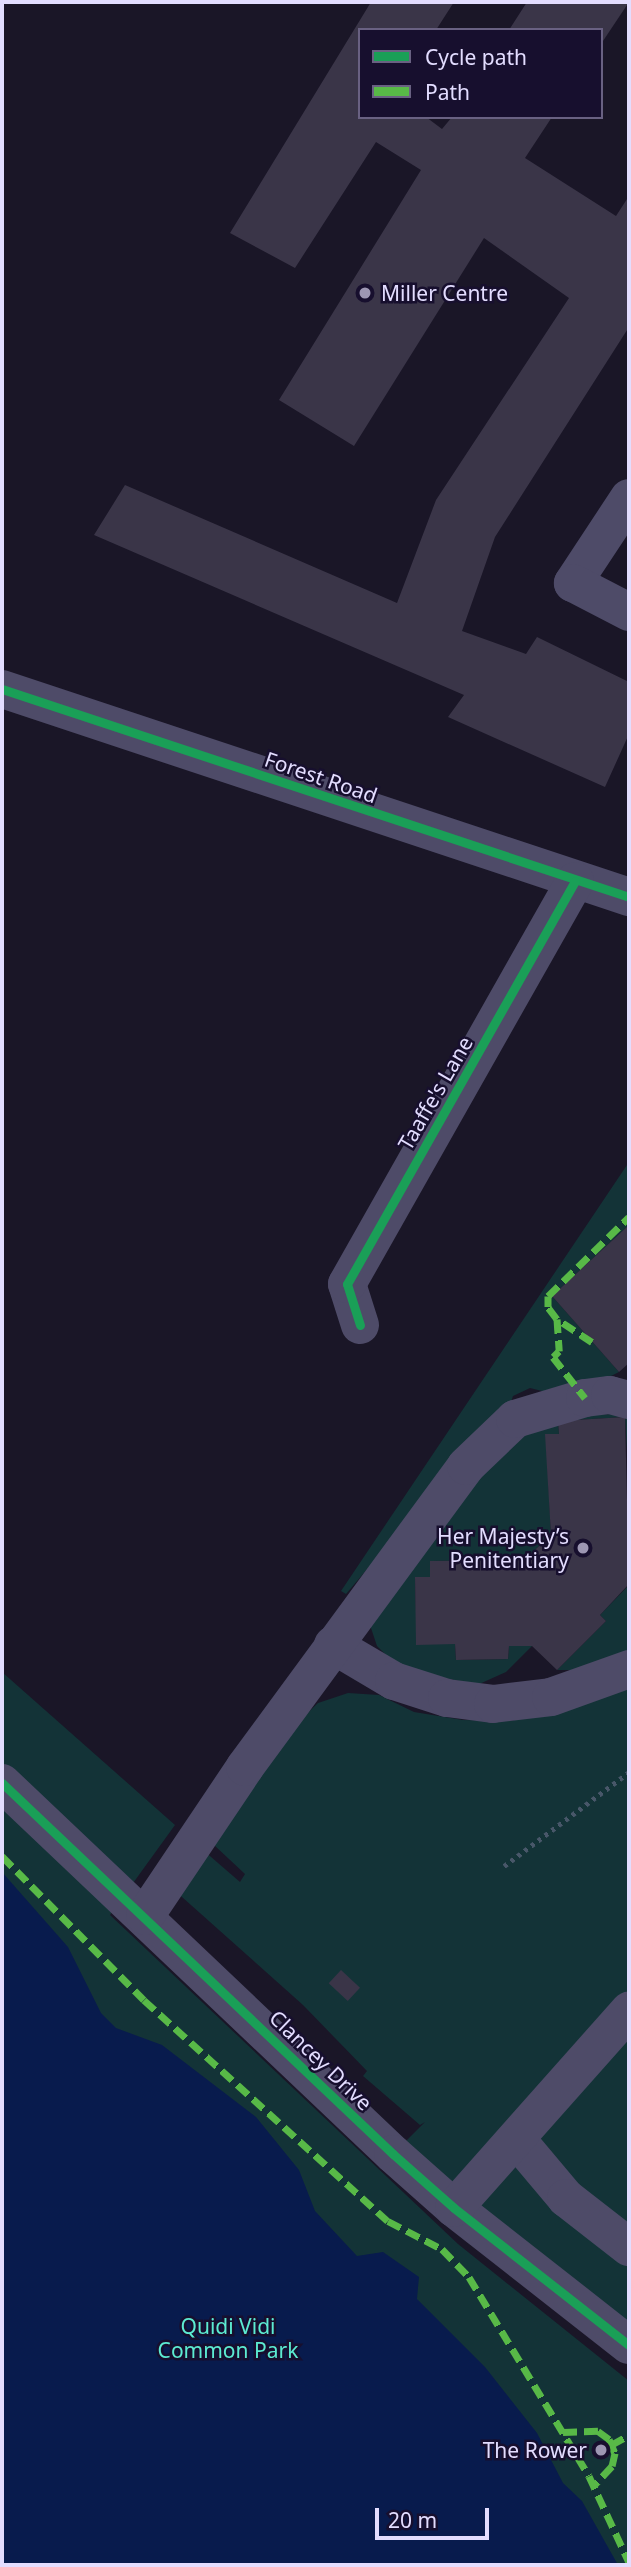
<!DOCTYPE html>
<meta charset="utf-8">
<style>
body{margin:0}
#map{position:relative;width:631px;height:2567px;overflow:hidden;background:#1a1627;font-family:"Noto Sans",sans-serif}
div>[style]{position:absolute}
.green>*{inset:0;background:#133337}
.water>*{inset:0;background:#081b4d}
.building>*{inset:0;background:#3a3548;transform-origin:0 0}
.path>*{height:4.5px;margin-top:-2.25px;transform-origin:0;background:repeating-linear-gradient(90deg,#485769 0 3.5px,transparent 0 8.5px)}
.minor>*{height:38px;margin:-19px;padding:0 19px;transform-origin:19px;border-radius:19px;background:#4e4b68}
.quiet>*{height:7px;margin-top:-3.5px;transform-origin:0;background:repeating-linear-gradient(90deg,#58b947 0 14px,transparent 0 21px)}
.cycleway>*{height:9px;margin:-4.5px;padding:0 4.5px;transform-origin:4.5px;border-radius:4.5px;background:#1a9f57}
.dots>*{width:19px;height:19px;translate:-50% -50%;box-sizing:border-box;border:4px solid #170f2e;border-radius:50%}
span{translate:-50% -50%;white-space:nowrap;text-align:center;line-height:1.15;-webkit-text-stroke:5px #170f2e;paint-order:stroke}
.poi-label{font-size:21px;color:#e3ddff}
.left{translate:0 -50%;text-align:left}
.right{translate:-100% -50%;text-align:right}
.street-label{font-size:21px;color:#e3ddff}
.park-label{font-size:21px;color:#5cebd2}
.frame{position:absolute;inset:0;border:4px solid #e3ddff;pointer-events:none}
.legend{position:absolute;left:358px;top:28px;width:245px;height:91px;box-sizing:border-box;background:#170f2e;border:2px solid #696182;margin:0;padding:9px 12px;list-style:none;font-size:21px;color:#e3ddff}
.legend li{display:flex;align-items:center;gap:14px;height:35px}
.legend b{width:35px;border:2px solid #696182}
.scale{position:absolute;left:375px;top:2508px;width:114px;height:32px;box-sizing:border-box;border:4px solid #e3ddff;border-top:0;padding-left:9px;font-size:21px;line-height:24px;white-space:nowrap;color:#e3ddff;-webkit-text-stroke:5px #170f2e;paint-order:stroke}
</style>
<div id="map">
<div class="green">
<div style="clip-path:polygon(629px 1162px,629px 1225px,552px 1296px,619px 1372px,603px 1380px,546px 1392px,530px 1388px,513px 1396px,508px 1411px,486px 1429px,346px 1594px,341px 1591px)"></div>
<div style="clip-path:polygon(629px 1414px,629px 1484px,625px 1417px,558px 1421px,559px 1434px,546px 1434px,551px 1535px,524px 1560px,430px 1561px,430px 1577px,415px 1578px,417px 1644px,455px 1644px,456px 1660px,508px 1659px,509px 1646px,532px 1646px,506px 1672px,477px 1685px,399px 1668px,377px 1646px,370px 1625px,509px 1435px,557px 1415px)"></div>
<div style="clip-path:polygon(629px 1585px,629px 1657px,581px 1670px,557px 1670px,606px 1621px,600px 1615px)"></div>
<div style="clip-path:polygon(2px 1672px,175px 1825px,110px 1915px,458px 2244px,629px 2381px,629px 2565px,2px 2565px)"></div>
<div style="clip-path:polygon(629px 1686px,629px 2345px,393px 2154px,425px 2122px,420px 2125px,363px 2076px,367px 2071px,303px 2005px,173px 1889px,203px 1850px,240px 1882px,245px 1874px,214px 1845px,294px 1726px,318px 1703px,348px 1693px,379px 1695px,414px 1712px,463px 1720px,511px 1721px)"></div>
</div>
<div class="water">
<div style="clip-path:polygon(2px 1872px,68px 1947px,101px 2013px,116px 2028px,162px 2045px,256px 2117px,299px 2170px,315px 2211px,357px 2256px,383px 2252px,419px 2277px,417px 2299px,485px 2367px,537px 2433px,563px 2483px,582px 2501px,618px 2565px,2px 2565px)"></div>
</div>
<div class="building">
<div style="clip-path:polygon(371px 2px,454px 2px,436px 30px,360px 30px,360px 117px,426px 117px,442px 129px,452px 117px,552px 117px,525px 158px,616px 216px,629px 196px,629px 327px,495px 537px,462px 631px,526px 654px,537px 637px,629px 682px,629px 734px,605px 787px,448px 717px,464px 695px,94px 535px,125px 485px,397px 603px,436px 500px,569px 298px,484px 238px,354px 446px,279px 400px,421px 170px,376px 142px,295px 268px,230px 233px)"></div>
<div style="clip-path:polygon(527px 2px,629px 2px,601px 44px,601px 30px,509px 30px)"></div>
<div style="clip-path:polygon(629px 1225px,629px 1363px,619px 1372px,552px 1296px)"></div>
<div style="clip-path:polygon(625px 1417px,629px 1584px,600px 1615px,606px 1621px,557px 1670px,532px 1646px,509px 1646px,508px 1659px,456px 1660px,455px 1644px,416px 1645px,415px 1577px,430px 1577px,430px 1561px,524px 1560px,551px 1535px,545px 1434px,559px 1434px,558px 1421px)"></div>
<div style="left:341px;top:1970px;width:26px;height:18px;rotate:43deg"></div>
</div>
<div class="path">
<div style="left:504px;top:1866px;width:156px;rotate:-36.9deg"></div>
</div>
<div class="minor">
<div style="left:629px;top:498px;width:102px;rotate:123.4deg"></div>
<div style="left:573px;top:583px;width:63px;rotate:27.4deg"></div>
<div style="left:2px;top:689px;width:661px;rotate:18.35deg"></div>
<div style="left:360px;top:1325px;width:43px;rotate:-107.6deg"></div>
<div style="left:347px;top:1284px;width:463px;rotate:-60.5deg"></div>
<div style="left:333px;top:1645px;width:71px;rotate:30.5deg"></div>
<div style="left:394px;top:1681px;width:56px;rotate:17.8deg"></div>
<div style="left:447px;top:1698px;width:46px;rotate:7.4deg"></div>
<div style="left:493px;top:1704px;width:58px;rotate:-6.9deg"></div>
<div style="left:551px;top:1697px;width:83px;rotate:-19.7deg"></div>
<div style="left:2px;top:1783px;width:539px;rotate:43.5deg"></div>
<div style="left:393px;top:2154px;width:81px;rotate:41.5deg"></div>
<div style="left:454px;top:2208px;width:222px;rotate:38.1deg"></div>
<div style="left:145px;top:1916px;width:179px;rotate:-56.1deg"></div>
<div style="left:245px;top:1767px;width:373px;rotate:-53.7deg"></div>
<div style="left:466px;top:1466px;width:68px;rotate:-43.8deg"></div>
<div style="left:515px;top:1419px;width:73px;rotate:-16.7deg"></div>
<div style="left:585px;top:1398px;width:25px;rotate:-7deg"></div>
<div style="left:610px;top:1395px;width:20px;rotate:15deg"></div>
<div style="left:518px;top:2141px;width:75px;rotate:49.9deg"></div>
<div style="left:566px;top:2198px;width:80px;rotate:37.9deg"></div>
<div style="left:454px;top:2208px;width:264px;rotate:-48.4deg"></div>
</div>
<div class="quiet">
<div style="left:557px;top:1319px;width:32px;rotate:86deg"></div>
<div style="left:559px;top:1351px;width:8px;rotate:135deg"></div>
<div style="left:553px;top:1357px;width:52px;rotate:52deg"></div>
<div style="left:592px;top:1342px;width:42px;rotate:-146.7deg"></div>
<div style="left:557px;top:1319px;width:15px;rotate:-127deg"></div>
<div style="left:548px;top:1307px;width:11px;rotate:-90deg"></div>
<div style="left:548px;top:1296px;width:113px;rotate:-44.3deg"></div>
<div style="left:2px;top:1856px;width:202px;rotate:45.4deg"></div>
<div style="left:144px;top:2000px;width:329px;rotate:42.2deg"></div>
<div style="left:388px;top:2221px;width:61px;rotate:27.4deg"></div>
<div style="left:442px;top:2249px;width:39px;rotate:46deg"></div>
<div style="left:469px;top:2277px;width:232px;rotate:58.9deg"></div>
<div style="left:589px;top:2476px;width:95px;rotate:65.1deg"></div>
<div style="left:563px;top:2432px;width:35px;rotate:-2deg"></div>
<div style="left:598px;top:2431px;width:14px;rotate:36deg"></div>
<div style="left:609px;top:2439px;width:15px;rotate:67deg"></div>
<div style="left:615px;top:2453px;width:13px;rotate:103deg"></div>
<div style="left:612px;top:2466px;width:26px;rotate:133deg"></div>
<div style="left:611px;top:2445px;width:21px;rotate:-29deg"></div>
</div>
<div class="cycleway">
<div style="left:2px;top:689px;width:661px;rotate:18.35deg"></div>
<div style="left:360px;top:1325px;width:43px;rotate:-107.6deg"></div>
<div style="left:347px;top:1284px;width:463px;rotate:-60.5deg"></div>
<div style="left:2px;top:1783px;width:539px;rotate:43.5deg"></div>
<div style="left:393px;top:2154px;width:81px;rotate:41.5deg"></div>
<div style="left:454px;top:2208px;width:222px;rotate:38.1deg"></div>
</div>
<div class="dots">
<div style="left:365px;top:293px;background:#9d97b3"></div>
<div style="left:583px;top:1548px;background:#9d97b3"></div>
<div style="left:601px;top:2450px;background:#9d97b3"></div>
</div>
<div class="poi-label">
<span class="left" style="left:381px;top:293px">Miller Centre</span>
<span class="right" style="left:569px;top:1548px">Her Majesty’s<br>Penitentiary</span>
<span class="right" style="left:587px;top:2450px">The Rower</span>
</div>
<div class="street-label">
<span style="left:321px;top:777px;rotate:19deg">Forest Road</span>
<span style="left:435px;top:1093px;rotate:-60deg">Taaffe's Lane</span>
<span style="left:321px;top:2060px;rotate:44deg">Clancey Drive</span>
</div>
<div class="park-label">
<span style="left:228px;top:2338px">Quidi Vidi<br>Common Park</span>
</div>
<div class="frame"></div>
<ul class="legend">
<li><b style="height:9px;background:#1a9f57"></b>Cycle path</li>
<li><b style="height:9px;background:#58b947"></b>Path</li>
</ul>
<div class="scale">20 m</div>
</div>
